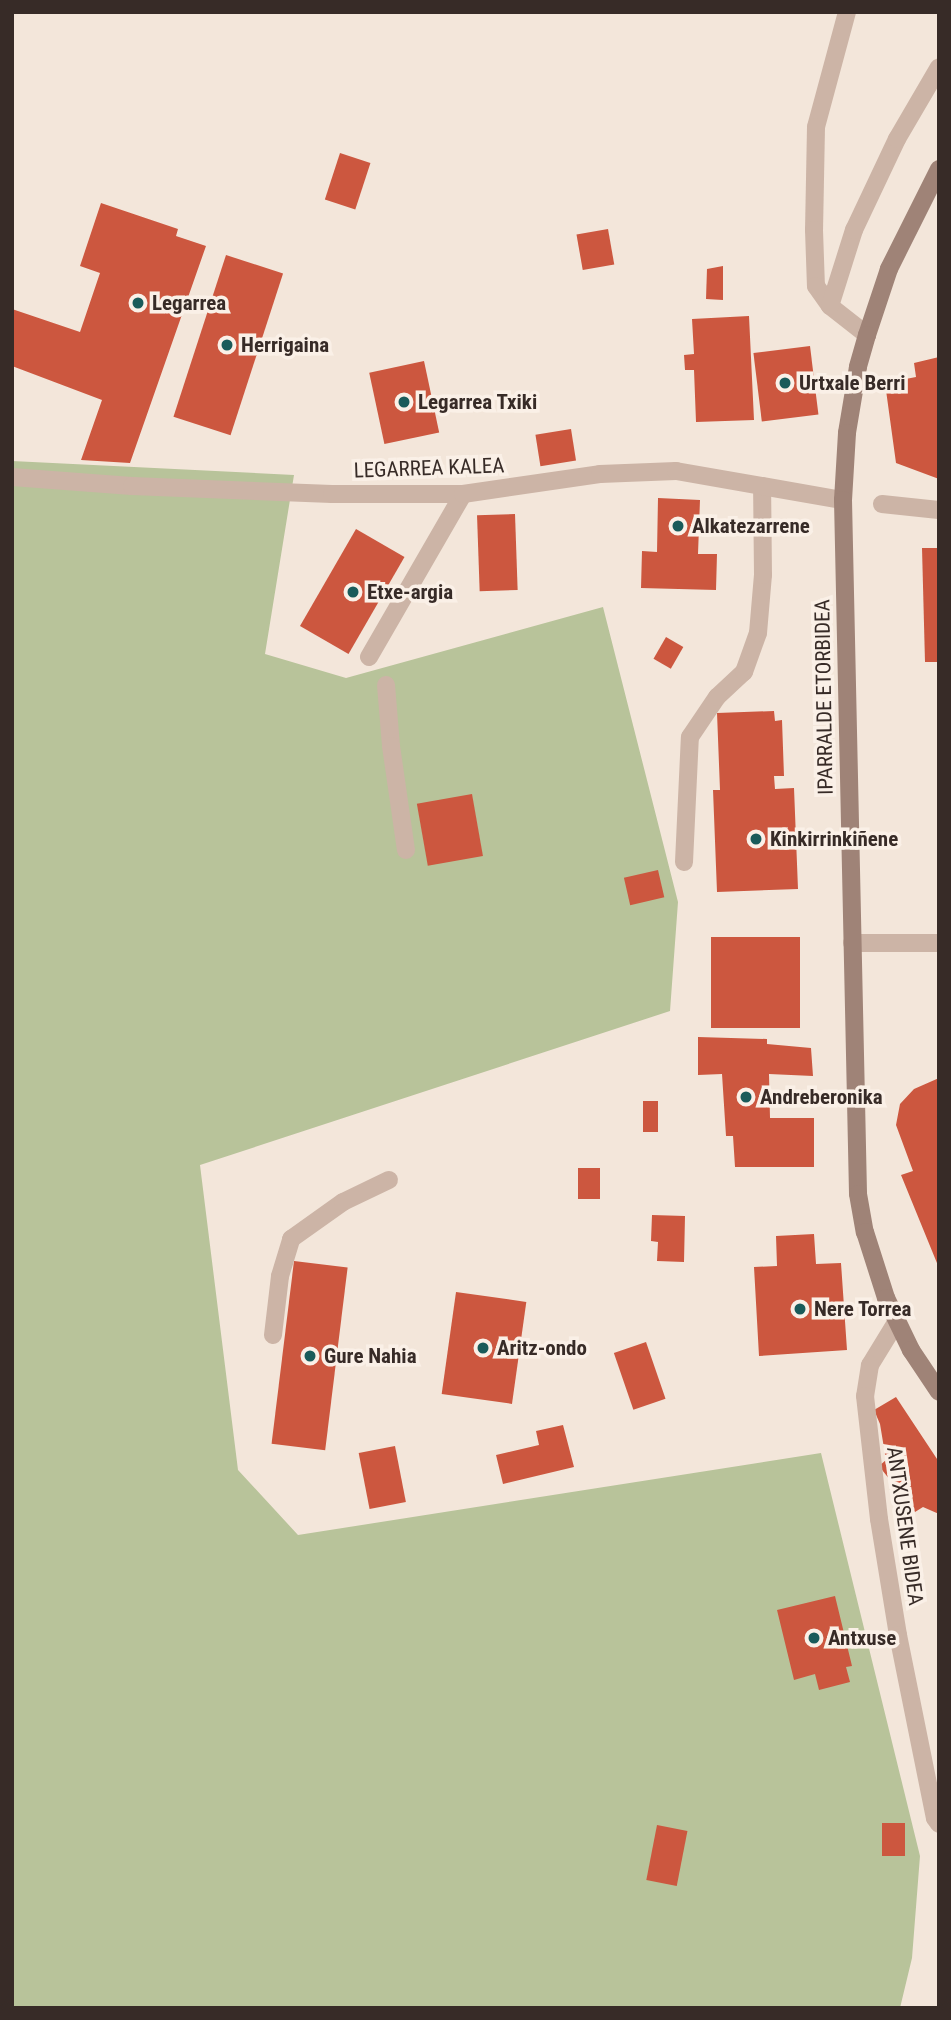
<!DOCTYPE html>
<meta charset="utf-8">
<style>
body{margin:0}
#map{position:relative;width:951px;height:2020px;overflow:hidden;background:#f3e6da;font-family:"Roboto Condensed",sans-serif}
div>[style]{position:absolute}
.green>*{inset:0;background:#b8c39a}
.building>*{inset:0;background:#cc573f;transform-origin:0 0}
.service>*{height:18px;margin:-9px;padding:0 9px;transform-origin:9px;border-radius:9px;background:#ccb4a6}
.pedestrian>*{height:18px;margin:-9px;padding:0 9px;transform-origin:9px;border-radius:9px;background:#ccb4a6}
.minor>*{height:18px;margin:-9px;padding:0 9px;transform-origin:9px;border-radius:9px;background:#ccb4a6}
.secondary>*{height:18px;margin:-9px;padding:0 9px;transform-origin:9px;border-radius:9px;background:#9f8377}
.dots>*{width:19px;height:19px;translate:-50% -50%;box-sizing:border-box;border:4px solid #faf0e7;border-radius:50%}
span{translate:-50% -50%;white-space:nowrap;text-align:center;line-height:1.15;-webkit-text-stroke:7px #faf0e7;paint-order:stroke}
.poi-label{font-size:21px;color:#372b27;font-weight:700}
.left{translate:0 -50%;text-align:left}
.street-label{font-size:21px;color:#372b27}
.frame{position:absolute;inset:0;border:14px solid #372b27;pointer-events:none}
</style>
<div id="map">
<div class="green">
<div style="clip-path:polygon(12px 461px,294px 475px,265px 654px,346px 678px,603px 607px,678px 902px,670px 1011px,200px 1165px,238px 1470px,298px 1535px,821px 1453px,920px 1856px,912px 1958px,900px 2008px,12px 2008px)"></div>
</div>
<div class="building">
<div style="left:340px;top:153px;width:32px;height:49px;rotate:18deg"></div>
<div style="clip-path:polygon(101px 203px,178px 229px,176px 236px,206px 246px,130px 463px,81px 460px,102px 400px,12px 366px,12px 309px,80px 332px,100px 273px,80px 266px)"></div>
<div style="left:608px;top:229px;width:36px;height:32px;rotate:80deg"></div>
<div style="left:226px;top:255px;width:60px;height:170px;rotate:18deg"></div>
<div style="clip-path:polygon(723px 266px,723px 300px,706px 299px,707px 269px)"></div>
<div style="clip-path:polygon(749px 316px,754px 420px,696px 422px,694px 370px,685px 370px,684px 355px,694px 354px,692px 319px)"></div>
<div style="left:810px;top:346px;width:69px;height:57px;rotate:83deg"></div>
<div style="clip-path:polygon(939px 357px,939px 479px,896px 463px,885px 383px,916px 377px,914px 363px)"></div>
<div style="left:424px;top:361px;width:73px;height:56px;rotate:78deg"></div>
<div style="left:571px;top:429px;width:32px;height:36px;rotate:81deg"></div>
<div style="clip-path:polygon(658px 498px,700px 500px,698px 554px,717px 554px,716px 590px,641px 588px,642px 551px,657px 552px)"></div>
<div style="left:515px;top:514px;width:76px;height:38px;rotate:88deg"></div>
<div style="left:356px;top:529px;width:56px;height:112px;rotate:30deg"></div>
<div style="clip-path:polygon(922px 548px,939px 548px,939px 662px,925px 662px)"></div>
<div style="left:666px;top:637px;width:20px;height:25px;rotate:30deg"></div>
<div style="clip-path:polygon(774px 711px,775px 721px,782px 720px,784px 776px,774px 776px,775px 789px,794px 788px,798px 889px,717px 892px,713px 790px,720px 790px,717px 713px)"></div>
<div style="left:472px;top:794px;width:63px;height:56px;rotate:80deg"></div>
<div style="left:658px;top:870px;width:28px;height:35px;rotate:77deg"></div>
<div style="left:800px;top:937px;width:91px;height:89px;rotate:90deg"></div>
<div style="clip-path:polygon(698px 1037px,767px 1039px,767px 1044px,811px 1048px,813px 1076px,769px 1074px,770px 1118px,814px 1118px,814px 1167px,735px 1167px,733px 1136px,726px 1136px,722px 1074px,698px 1075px)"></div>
<div style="clip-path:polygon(939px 1078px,939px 1268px,901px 1175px,913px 1171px,896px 1125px,900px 1104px,914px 1089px)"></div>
<div style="left:643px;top:1101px;width:15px;height:31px"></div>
<div style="left:578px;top:1168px;width:22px;height:31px"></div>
<div style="clip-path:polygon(652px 1215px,685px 1216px,684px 1262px,657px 1261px,658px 1242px,651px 1241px)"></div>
<div style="clip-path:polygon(814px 1234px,816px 1264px,841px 1263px,847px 1350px,759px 1356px,754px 1267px,777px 1266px,776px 1236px)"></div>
<div style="left:294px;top:1261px;width:54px;height:184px;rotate:7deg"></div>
<div style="left:456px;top:1292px;width:71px;height:103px;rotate:8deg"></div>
<div style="left:646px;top:1342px;width:60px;height:34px;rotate:71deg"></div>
<div style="clip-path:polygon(896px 1397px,939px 1462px,939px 1514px,923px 1507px,915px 1512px,879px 1466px,886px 1460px,880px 1424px,874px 1410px)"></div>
<div style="clip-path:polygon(563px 1425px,574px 1467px,503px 1484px,496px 1455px,539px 1445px,536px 1431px)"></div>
<div style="left:395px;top:1446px;width:57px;height:37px;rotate:79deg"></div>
<div style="clip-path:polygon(835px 1596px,852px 1666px,846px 1667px,850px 1682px,819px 1690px,815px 1674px,794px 1680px,777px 1610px)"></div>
<div style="left:882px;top:1823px;width:23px;height:33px"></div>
<div style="left:657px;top:1825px;width:31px;height:56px;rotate:11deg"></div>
</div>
<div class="service">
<div style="left:847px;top:12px;width:119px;rotate:105.1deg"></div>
<div style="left:816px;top:127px;width:103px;rotate:91.1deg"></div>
<div style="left:814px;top:230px;width:56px;rotate:88deg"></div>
<div style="left:816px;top:286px;width:24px;rotate:55deg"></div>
<div style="left:830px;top:306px;width:47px;rotate:38.1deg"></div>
<div style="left:369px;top:657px;width:188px;rotate:-60deg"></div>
<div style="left:386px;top:685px;width:61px;rotate:85.3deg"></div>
<div style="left:391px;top:746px;width:105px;rotate:81.8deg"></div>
<div style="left:684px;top:862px;width:125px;rotate:-87.3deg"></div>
<div style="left:690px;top:737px;width:48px;rotate:-56deg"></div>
<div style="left:717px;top:697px;width:37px;rotate:-43deg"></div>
<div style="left:744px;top:672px;width:41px;rotate:-70.3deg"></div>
<div style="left:758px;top:633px;width:58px;rotate:-85.1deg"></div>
<div style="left:763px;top:575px;width:89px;rotate:-90.6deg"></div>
<div style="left:273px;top:1335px;width:59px;rotate:-83.2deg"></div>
<div style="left:280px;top:1276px;width:39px;rotate:-73deg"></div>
<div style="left:291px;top:1239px;width:64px;rotate:-35.4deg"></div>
<div style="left:343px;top:1202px;width:51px;rotate:-25.6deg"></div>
</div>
<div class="pedestrian">
<div style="left:830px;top:306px;width:80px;rotate:-72.5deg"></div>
<div style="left:854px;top:230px;width:101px;rotate:-64.7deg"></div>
<div style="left:897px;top:139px;width:83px;rotate:-59.7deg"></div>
<div style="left:882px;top:504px;width:57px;rotate:6deg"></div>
<div style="left:852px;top:943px;width:87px"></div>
</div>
<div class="minor">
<div style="left:12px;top:477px;width:120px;rotate:4.3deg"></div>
<div style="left:132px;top:486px;width:200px;rotate:2.3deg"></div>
<div style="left:332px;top:494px;width:131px"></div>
<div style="left:463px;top:494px;width:138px;rotate:-8.3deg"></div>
<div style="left:600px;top:474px;width:76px;rotate:-2.3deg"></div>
<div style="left:676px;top:471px;width:169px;rotate:9.9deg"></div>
<div style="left:897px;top:1321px;width:52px;rotate:121.5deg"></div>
<div style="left:870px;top:1365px;width:31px;rotate:99deg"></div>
<div style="left:865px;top:1396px;width:124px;rotate:83.5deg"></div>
<div style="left:879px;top:1519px;width:118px;rotate:80.7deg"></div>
<div style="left:898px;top:1635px;width:187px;rotate:78.6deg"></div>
<div style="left:935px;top:1818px;width:7px;rotate:56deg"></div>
</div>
<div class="secondary">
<div style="left:939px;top:169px;width:112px;rotate:116.6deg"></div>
<div style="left:889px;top:269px;width:70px;rotate:108.4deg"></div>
<div style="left:867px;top:335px;width:33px;rotate:106deg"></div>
<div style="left:858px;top:367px;width:67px;rotate:99.5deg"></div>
<div style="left:847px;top:433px;width:67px;rotate:93.4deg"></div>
<div style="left:843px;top:500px;width:694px;rotate:88.76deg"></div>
<div style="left:858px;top:1194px;width:39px;rotate:80deg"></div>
<div style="left:865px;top:1232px;width:69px;rotate:72.3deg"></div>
<div style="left:886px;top:1298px;width:58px;rotate:64.3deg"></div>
<div style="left:911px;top:1350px;width:50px;rotate:56.3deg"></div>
</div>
<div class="dots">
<div style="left:138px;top:303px;background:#1a5b5a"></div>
<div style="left:227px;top:345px;background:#1a5b5a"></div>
<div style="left:785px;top:383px;background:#1a5b5a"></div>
<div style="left:404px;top:402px;background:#1a5b5a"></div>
<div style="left:678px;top:526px;background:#1a5b5a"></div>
<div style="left:353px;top:592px;background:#1a5b5a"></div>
<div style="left:756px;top:839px;background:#1a5b5a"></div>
<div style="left:746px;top:1097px;background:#1a5b5a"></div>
<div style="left:800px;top:1309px;background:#1a5b5a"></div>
<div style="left:483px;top:1348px;background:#1a5b5a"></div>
<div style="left:310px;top:1356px;background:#1a5b5a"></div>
<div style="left:814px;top:1638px;background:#1a5b5a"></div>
</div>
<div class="poi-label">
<span class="left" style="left:152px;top:303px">Legarrea</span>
<span class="left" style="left:241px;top:345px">Herrigaina</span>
<span class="left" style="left:799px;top:383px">Urtxale Berri</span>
<span class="left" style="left:418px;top:402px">Legarrea Txiki</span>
<span class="left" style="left:692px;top:526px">Alkatezarrene</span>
<span class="left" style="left:367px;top:592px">Etxe-argia</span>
<span class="left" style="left:770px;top:839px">Kinkirrinkiñene</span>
<span class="left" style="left:760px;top:1097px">Andreberonika</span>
<span class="left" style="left:814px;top:1309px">Nere Torrea</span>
<span class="left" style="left:497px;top:1348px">Aritz-ondo</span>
<span class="left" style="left:324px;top:1356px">Gure Nahia</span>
<span class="left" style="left:828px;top:1638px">Antxuse</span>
</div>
<div class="street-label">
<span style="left:429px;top:468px;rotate:-2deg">LEGARREA KALEA</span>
<span style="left:824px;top:697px;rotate:-91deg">IPARRALDE ETORBIDEA</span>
<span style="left:905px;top:1526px;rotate:82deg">ANTXUSENE BIDEA</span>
</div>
<div class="frame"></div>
</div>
